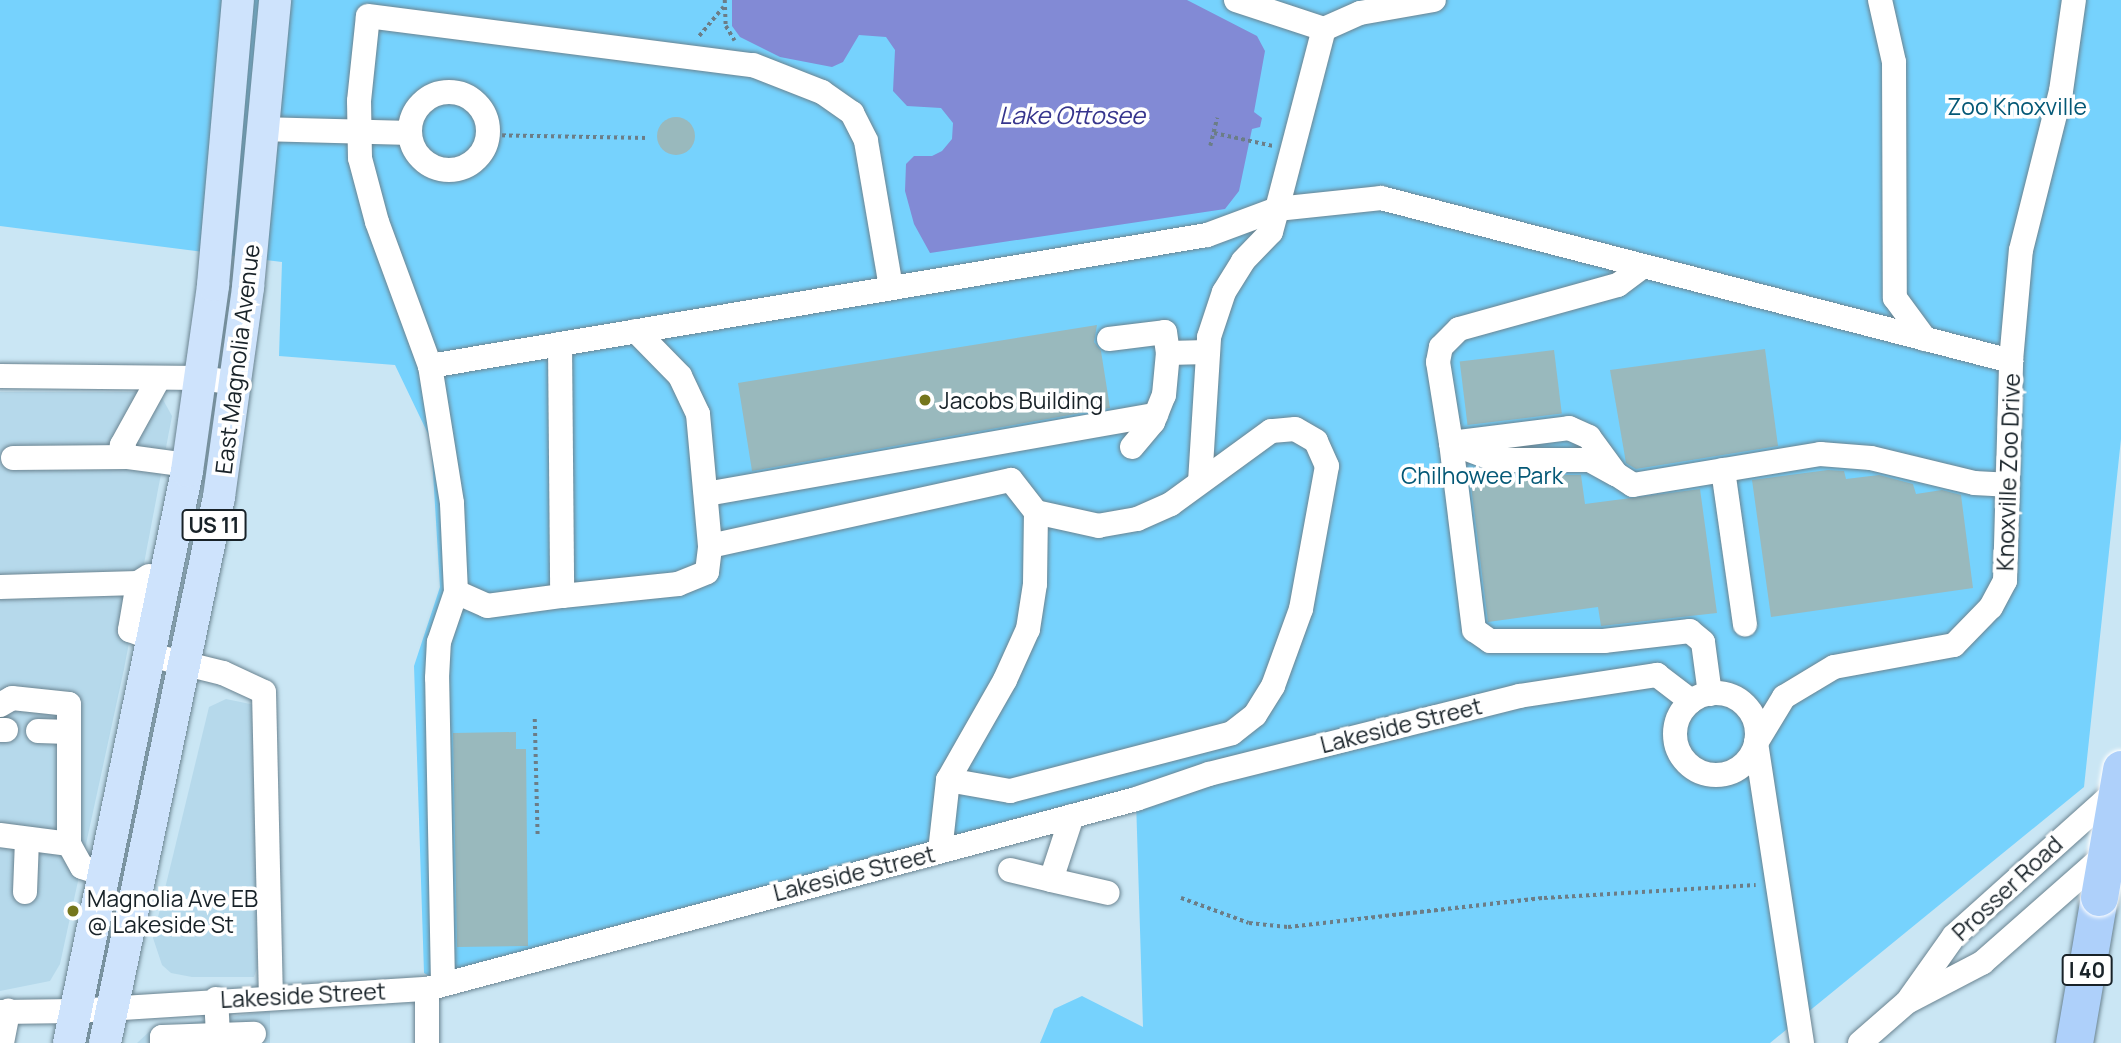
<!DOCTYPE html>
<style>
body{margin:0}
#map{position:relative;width:2121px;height:1043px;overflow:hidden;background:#cae6f4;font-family:Manrope,sans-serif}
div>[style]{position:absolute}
.built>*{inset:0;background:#b6d9eb}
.green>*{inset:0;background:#76d2fd}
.water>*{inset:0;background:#828ad5}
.building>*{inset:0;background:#99b9bd;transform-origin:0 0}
.round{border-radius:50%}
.path>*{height:3.5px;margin-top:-1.75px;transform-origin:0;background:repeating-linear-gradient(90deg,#6b7d87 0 3.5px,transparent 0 7px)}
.roads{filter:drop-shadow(0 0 2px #6a8390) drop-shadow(0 0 2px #6a8390)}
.minor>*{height:24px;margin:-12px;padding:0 12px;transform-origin:12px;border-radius:12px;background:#fff}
.minor>.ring{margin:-12px;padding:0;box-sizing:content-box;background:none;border:24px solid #fff;border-radius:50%}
.major>*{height:32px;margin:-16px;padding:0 16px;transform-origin:16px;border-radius:16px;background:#cee3fc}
.highway>*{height:37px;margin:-18.5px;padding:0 18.5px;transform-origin:18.5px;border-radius:18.5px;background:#aed0fa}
.bridges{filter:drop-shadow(0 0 2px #fff) drop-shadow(0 0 2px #fff)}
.highway-bridge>*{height:37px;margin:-18.5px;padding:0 18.5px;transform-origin:18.5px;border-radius:18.5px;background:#aed0fa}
.dots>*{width:19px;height:19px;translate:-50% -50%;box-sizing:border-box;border:4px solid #fff;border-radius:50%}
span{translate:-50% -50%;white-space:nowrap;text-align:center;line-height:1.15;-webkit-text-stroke:7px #fff;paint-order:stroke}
.shield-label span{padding:2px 5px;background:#fff;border:2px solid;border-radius:5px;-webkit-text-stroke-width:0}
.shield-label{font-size:21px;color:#182228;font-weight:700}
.park-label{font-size:23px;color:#045876}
.street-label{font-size:23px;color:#182228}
.poi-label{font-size:23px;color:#182228}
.left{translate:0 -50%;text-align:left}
.water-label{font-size:24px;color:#36358d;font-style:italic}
</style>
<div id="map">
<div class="built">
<div style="clip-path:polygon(0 392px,147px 392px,161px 396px,172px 416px,124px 669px,60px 964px,50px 981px,0 991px)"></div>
<div style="clip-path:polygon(226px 699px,255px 705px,257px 968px,254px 977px,192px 977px,171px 973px,162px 965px,153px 938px,209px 707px)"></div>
<div style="clip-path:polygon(270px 1011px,270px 1043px,137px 1043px,150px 1031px,166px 1026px)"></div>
</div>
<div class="green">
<div style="clip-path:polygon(0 0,2121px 0,2121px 439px,2084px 787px,1770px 1043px,1040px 1043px,1054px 1009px,1082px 996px,1143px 1027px,1136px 800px,443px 984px,424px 973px,414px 666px,440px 587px,431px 440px,395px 365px,279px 356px,282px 262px,0 226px)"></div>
</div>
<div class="water">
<div style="clip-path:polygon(732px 0,1187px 0,1257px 36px,1265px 51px,1254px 112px,1262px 118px,1260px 127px,1252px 129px,1239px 191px,1225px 209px,930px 253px,914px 224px,905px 191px,906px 164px,914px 156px,932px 156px,942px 151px,952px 139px,953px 123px,941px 108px,907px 106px,893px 91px,895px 50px,886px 37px,859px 35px,843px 62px,832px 67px,780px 57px,740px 37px,732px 26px)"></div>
</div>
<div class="building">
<div class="round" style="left:657px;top:117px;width:38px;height:38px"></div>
<div style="clip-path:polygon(1097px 325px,1094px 342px,1101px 351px,1110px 408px,752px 471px,738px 383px)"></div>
<div style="clip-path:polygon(1765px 349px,1778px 446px,1636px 469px,1626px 463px,1610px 370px)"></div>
<div style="left:1554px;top:350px;width:64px;height:95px;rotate:83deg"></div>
<div style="clip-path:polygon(1828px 470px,1844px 471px,1846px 479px,1879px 475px,1913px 484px,1916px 494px,1942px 490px,1961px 495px,1973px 588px,1771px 617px,1752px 480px)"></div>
<div style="clip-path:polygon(1549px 475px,1581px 475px,1585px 504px,1700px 489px,1717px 613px,1601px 626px,1598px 607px,1488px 622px,1471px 486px)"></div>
<div style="clip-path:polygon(516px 732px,516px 749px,526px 749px,528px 946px,457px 947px,453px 733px)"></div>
</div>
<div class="path">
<div style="left:725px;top:0;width:26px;rotate:88deg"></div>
<div style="left:726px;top:26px;width:17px;rotate:59deg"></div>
<div style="left:699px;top:36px;width:38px;rotate:-50deg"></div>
<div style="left:1214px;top:133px;width:60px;rotate:12.4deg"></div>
<div style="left:488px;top:135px;width:159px;rotate:1.1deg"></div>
<div style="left:1210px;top:146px;width:29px;rotate:-76deg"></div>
<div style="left:535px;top:719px;width:119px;rotate:88.6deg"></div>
<div style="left:1181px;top:898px;width:72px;rotate:20.2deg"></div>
<div style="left:1249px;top:923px;width:39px;rotate:6deg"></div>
<div style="left:1288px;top:927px;width:258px;rotate:-6.5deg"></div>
<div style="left:1544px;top:898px;width:212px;rotate:-3.5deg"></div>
</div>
<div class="roads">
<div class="minor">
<div style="left:1236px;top:0;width:93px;rotate:18.2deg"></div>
<div style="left:1324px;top:29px;width:39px;rotate:-24deg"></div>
<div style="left:1360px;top:13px;width:75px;rotate:-10deg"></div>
<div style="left:1880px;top:0;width:64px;rotate:77.3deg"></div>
<div style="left:1894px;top:62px;width:236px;rotate:89.8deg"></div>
<div style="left:1895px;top:298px;width:51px;rotate:53.8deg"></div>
<div class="ring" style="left:410px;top:92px;width:54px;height:54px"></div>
<div style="left:261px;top:129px;width:148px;rotate:1.5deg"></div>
<div style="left:636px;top:331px;width:63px;rotate:45.6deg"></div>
<div style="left:680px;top:376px;width:42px;rotate:64.7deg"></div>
<div style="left:698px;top:414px;width:133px;rotate:84.8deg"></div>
<div style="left:710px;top:546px;width:308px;rotate:-12.4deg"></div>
<div style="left:1011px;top:480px;width:41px;rotate:52deg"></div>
<div style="left:1036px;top:512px;width:72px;rotate:90.8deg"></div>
<div style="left:1035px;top:584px;width:46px;rotate:98.8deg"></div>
<div style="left:1028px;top:629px;width:56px;rotate:114.3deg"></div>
<div style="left:1005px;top:680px;width:115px;rotate:119.7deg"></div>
<div style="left:948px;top:780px;width:71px;rotate:96.4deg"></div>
<div style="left:1109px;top:339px;width:56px;rotate:-7.1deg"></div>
<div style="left:1165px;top:332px;width:21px;rotate:82deg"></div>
<div style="left:560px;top:344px;width:252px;rotate:89.5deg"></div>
<div style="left:562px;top:596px;width:117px;rotate:-5.9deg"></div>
<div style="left:678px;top:584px;width:31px;rotate:-22deg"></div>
<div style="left:707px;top:572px;width:26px;rotate:-83deg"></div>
<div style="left:430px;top:366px;width:153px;rotate:-110.2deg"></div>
<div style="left:377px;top:222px;width:66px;rotate:-104.9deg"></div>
<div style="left:360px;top:158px;width:57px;rotate:-91deg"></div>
<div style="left:359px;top:101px;width:85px;rotate:-84deg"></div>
<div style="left:368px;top:16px;width:388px;rotate:7.3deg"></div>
<div style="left:753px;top:65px;width:74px;rotate:21.4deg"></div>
<div style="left:822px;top:92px;width:37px;rotate:35deg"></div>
<div style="left:852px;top:113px;width:31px;rotate:63deg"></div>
<div style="left:866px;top:141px;width:149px;rotate:80.3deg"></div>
<div style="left:0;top:376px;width:201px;rotate:0.6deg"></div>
<div style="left:201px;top:378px;width:36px;rotate:8deg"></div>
<div style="left:159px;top:378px;width:77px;rotate:118.9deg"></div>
<div style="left:122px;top:445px;width:13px;rotate:63deg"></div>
<div style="left:128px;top:457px;width:61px;rotate:7.6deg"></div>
<div style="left:1132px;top:447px;width:33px;rotate:-50deg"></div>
<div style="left:1153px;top:422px;width:29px;rotate:-68deg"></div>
<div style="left:1164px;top:395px;width:42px;rotate:-84.6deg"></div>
<div style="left:1168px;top:353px;width:40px;rotate:-1.4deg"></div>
<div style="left:13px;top:458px;width:115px;rotate:-0.5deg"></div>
<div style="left:1723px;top:470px;width:156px;rotate:81.9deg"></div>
<div style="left:1615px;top:474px;width:29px;rotate:-151deg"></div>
<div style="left:1590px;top:460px;width:94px;rotate:180deg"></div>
<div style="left:1496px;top:460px;width:48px;rotate:-159.3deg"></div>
<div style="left:1451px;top:443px;width:82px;rotate:-99.1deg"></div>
<div style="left:1438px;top:362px;width:15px;rotate:-79deg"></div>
<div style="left:1441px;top:347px;width:25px;rotate:-45deg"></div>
<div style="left:1459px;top:329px;width:165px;rotate:-15.5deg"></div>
<div style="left:1618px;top:285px;width:31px;rotate:-37deg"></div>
<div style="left:1200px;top:482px;width:145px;rotate:-86.4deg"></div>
<div style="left:1209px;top:337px;width:47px;rotate:-71.6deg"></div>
<div style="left:1224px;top:292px;width:36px;rotate:-58deg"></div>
<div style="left:1243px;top:261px;width:40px;rotate:-46deg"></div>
<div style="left:1271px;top:232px;width:24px;rotate:-75deg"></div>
<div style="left:1277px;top:209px;width:105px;rotate:-6deg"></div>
<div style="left:1381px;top:198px;width:651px;rotate:14.51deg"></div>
<div style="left:706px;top:494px;width:457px;rotate:-10deg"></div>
<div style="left:149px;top:576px;width:13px;rotate:148deg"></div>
<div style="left:138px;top:583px;width:48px;rotate:99.7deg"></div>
<div style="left:130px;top:630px;width:26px;rotate:21deg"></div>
<div style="left:0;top:587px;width:138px;rotate:-1.7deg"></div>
<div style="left:456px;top:592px;width:34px;rotate:24deg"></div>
<div style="left:487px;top:606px;width:76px;rotate:-7.6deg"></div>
<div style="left:150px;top:655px;width:75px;rotate:13.9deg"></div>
<div style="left:223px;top:673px;width:45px;rotate:24.9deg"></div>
<div style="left:264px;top:692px;width:304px;rotate:88.7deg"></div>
<div class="ring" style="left:1675px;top:693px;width:58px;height:58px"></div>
<div style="left:1710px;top:694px;width:52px;rotate:-97.7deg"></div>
<div style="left:1703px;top:642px;width:17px;rotate:-140deg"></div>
<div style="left:1690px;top:631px;width:87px;rotate:173.4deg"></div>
<div style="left:1604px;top:641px;width:114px;rotate:180deg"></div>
<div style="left:1490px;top:641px;width:19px;rotate:-145deg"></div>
<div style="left:1474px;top:630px;width:188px;rotate:-97deg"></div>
<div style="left:1451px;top:443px;width:119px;rotate:-7.2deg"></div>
<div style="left:1569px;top:428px;width:22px;rotate:24deg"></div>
<div style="left:1589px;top:437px;width:46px;rotate:53.9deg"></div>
<div style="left:1616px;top:474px;width:20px;rotate:33deg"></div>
<div style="left:1633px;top:485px;width:190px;rotate:-9.4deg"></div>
<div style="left:1820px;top:454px;width:51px;rotate:4.5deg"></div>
<div style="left:1871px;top:458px;width:106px;rotate:13.6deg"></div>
<div style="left:1974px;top:483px;width:33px;rotate:3deg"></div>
<div style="left:0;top:705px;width:14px;rotate:-30deg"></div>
<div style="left:12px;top:698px;width:57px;rotate:6deg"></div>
<div style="left:69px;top:704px;width:140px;rotate:90deg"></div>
<div style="left:69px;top:844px;width:26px;rotate:61deg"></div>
<div style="left:82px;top:867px;width:23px;rotate:18deg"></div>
<div style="left:0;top:730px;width:6px"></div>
<div style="left:38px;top:731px;width:31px;rotate:2deg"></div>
<div style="left:948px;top:780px;width:63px;rotate:10.1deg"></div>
<div style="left:1010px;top:791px;width:229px;rotate:-14.6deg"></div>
<div style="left:1232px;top:733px;width:29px;rotate:-38deg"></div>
<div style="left:1255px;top:715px;width:34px;rotate:-58deg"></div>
<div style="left:1273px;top:686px;width:82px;rotate:-70deg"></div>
<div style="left:1301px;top:609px;width:145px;rotate:-79.7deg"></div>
<div style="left:1327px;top:466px;width:27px;rotate:-114deg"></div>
<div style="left:1316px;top:441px;width:24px;rotate:-150deg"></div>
<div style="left:1295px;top:429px;width:24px;rotate:175deg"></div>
<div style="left:1271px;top:431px;width:124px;rotate:143.9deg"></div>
<div style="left:1171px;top:504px;width:37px;rotate:156deg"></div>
<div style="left:1137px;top:519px;width:39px;rotate:170deg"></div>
<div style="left:1099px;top:526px;width:65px;rotate:-167.5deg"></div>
<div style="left:1072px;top:816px;width:67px;rotate:108.2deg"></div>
<div style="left:1051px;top:880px;width:58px;rotate:12.8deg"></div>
<div style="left:0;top:835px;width:70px;rotate:7.4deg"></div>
<div style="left:1010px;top:870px;width:42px;rotate:13.7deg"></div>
<div style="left:25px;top:892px;width:53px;rotate:-87.8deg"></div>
<div style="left:443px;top:984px;width:306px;rotate:-91.1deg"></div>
<div style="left:437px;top:678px;width:36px;rotate:-87deg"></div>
<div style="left:439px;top:642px;width:53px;rotate:-71.2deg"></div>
<div style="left:456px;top:592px;width:89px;rotate:-92.6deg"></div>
<div style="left:452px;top:503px;width:139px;rotate:-99.1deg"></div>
<div style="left:430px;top:366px;width:788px;rotate:-9.57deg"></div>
<div style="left:1207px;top:235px;width:75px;rotate:-20.4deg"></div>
<div style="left:1277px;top:209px;width:186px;rotate:-75.4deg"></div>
<div style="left:427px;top:989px;width:54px;rotate:90deg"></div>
<div style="left:1910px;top:998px;width:76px;rotate:-54.6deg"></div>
<div style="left:1954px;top:936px;width:223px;rotate:-41.9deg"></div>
<div style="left:0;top:1012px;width:75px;rotate:-0.8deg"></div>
<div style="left:75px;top:1011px;width:353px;rotate:-3.6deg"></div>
<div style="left:427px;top:989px;width:734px;rotate:-15deg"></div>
<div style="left:1136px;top:799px;width:77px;rotate:-18.9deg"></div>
<div style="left:1209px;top:774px;width:320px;rotate:-14.1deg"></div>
<div style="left:1519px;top:696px;width:140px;rotate:-8.7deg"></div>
<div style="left:1657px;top:675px;width:43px;rotate:37.4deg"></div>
<div style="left:218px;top:1035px;width:36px;rotate:-2deg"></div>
<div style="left:2px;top:1043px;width:33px;rotate:-79deg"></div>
<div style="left:162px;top:1043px;width:6px;rotate:-90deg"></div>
<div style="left:162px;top:1037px;width:56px;rotate:-2deg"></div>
<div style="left:218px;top:1035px;width:36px;rotate:-93deg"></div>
<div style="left:1802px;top:1043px;width:304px;rotate:-98.7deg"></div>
<div style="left:1756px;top:743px;width:54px;rotate:-58.7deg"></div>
<div style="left:1784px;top:697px;width:58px;rotate:-31deg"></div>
<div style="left:1834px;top:667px;width:122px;rotate:-10.4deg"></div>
<div style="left:1954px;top:645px;width:53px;rotate:-45.8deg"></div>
<div style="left:1991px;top:607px;width:30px;rotate:-62deg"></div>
<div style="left:2005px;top:581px;width:220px;rotate:-88.4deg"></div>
<div style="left:2011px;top:361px;width:111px;rotate:-84.9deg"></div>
<div style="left:2021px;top:250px;width:164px;rotate:-75.9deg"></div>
<div style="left:2061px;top:91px;width:92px;rotate:-81.9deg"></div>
<div style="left:1860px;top:1043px;width:62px;rotate:-41.1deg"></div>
<div style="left:1907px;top:1002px;width:85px;rotate:-27.5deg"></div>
<div style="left:1982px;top:963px;width:171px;rotate:-41.4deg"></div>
</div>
<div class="major">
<div style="left:69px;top:1043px;width:584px;rotate:-78.34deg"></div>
<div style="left:187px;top:471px;width:188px;rotate:-82deg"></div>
<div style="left:213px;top:285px;width:286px;rotate:-85deg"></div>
<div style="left:105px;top:1043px;width:558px;rotate:-78.21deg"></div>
<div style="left:219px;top:497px;width:212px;rotate:-82.1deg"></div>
<div style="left:248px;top:287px;width:288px;rotate:-84.6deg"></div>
</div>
<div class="highway">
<div style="left:2074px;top:1043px;width:148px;rotate:-80.3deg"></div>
</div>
</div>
<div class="bridges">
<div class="highway-bridge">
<div style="left:2099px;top:897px;width:130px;rotate:-80.2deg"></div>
</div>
</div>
<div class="dots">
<div style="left:925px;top:400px;background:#75761c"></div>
<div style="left:73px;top:911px;background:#75761c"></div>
</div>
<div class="shield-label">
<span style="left:214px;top:525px">US 11</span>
<span style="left:2087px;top:970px">I 40</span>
</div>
<div class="park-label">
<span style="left:2017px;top:106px">Zoo Knoxville</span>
<span style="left:1482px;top:475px">Chilhowee Park</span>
</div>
<div class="street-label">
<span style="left:237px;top:359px;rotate:-83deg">East Magnolia Avenue</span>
<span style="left:2008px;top:472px;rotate:-88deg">Knoxville Zoo Drive</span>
<span style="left:1401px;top:725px;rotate:-14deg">Lakeside Street</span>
<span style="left:854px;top:873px;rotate:-14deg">Lakeside Street</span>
<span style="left:2007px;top:888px;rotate:-43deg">Prosser Road</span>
<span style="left:303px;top:995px;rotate:-3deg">Lakeside Street</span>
</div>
<div class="poi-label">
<span class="left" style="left:939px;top:400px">Jacobs Building</span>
<span class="left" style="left:87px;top:911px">Magnolia Ave EB<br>@ Lakeside St</span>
</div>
<div class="water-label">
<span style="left:1072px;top:115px">Lake Ottosee</span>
</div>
</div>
